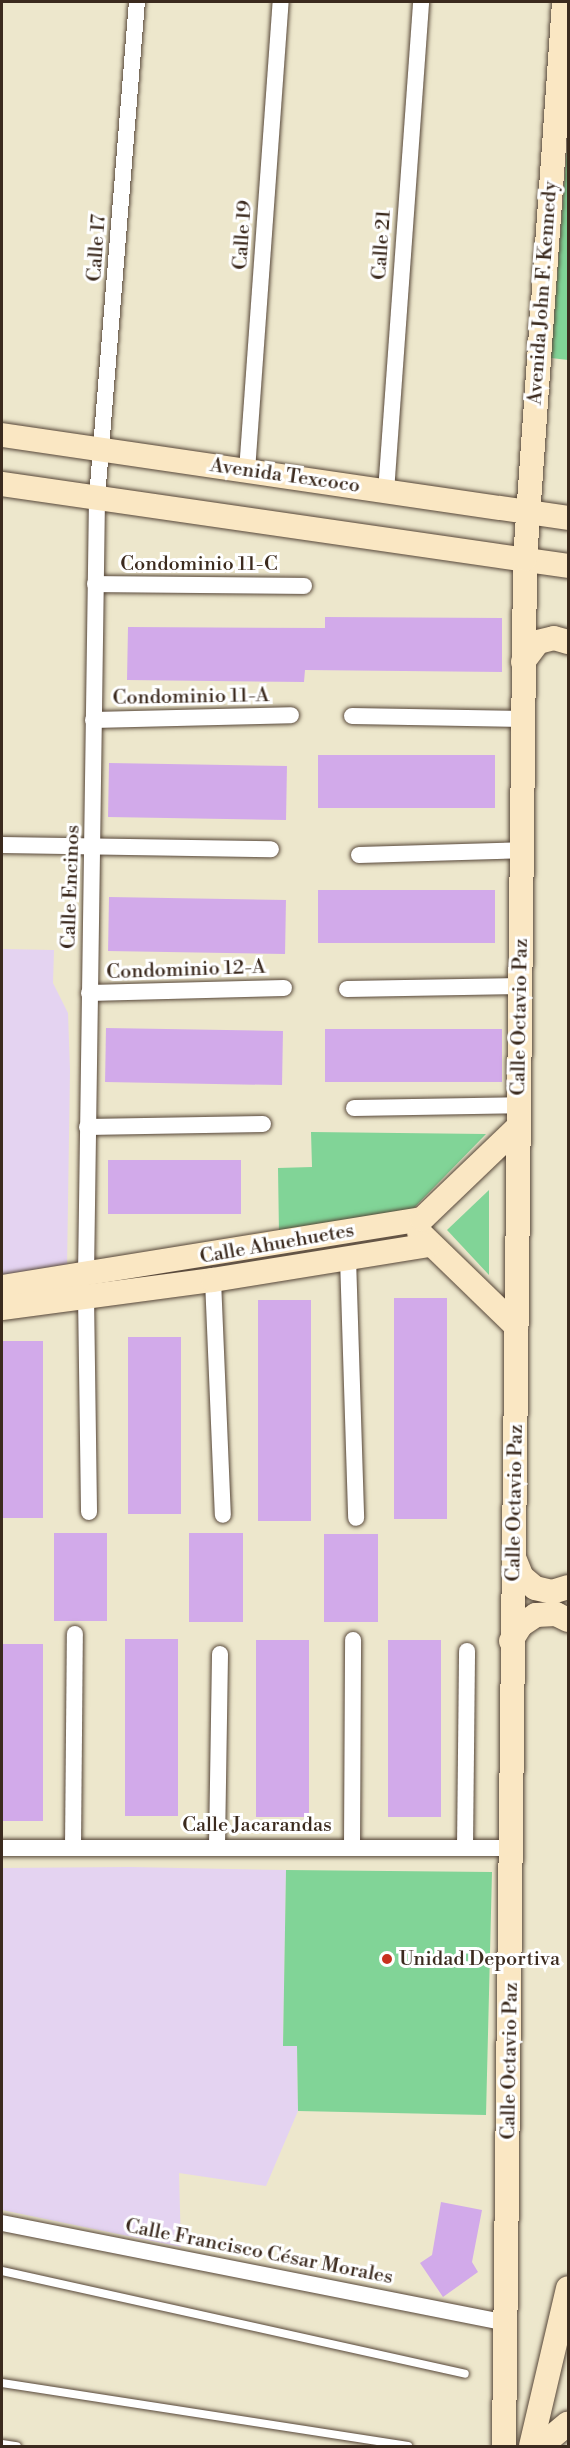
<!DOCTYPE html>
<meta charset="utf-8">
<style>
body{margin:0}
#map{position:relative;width:570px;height:2448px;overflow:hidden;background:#ede7cc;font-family:"Libre Bodoni",serif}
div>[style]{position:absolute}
.built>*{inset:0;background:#e4d3f1}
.green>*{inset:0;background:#81d497}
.building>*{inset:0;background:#d2aaea;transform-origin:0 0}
.roads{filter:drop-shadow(0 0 2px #564638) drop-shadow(0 0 2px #564638)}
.lane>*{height:8px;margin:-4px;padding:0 4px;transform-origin:4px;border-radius:4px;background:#fff}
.street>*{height:16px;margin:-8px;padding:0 8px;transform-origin:8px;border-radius:8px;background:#fff}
.secondary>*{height:24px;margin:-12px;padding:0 12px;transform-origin:12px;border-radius:12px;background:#fae7c3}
.dots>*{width:16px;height:16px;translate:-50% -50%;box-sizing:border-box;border:3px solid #fff;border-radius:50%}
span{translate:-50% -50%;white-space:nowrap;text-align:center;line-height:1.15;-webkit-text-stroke:6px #fff;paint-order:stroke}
.street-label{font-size:20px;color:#3b2a1e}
.poi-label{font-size:20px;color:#3b2a1e}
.left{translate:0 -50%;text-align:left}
.frame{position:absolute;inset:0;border:3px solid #3b2a1e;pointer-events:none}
</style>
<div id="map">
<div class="built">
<div style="clip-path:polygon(2px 949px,54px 950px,53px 983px,68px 1013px,70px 1070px,67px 1268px,2px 1278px)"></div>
<div style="clip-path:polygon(130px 1867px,286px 1870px,283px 2046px,297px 2046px,298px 2111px,266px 2186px,179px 2173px,181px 2247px,2px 2210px,2px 1868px)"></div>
</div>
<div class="green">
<div style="clip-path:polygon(568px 135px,568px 360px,551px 358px)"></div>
<div style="clip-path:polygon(311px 1132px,486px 1134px,408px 1214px,279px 1235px,278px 1168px,312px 1167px)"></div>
<div style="clip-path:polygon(489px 1190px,489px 1275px,447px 1230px)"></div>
<div style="clip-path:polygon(286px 1870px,492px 1872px,486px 2115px,298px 2111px,297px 2046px,283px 2046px)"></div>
</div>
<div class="building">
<div style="clip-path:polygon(325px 617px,502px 618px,502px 672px,305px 670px,304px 682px,127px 680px,128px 627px,325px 628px)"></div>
<div style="left:318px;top:755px;width:177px;height:53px"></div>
<div style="left:109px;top:763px;width:178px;height:54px;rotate:1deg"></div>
<div style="left:318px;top:890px;width:177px;height:53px"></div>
<div style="left:109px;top:897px;width:177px;height:54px;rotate:1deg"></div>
<div style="left:106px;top:1028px;width:177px;height:54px;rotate:1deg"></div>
<div style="left:325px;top:1029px;width:177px;height:53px"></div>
<div style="left:108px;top:1160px;width:133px;height:54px"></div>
<div style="left:394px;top:1298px;width:53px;height:221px"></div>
<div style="left:258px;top:1300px;width:53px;height:221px"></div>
<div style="left:128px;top:1337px;width:53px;height:177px"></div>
<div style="left:2px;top:1341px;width:41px;height:177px"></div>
<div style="left:54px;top:1533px;width:53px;height:88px"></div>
<div style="left:189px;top:1533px;width:54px;height:89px"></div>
<div style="left:324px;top:1534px;width:54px;height:88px"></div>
<div style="left:125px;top:1639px;width:53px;height:177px"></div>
<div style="left:256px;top:1640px;width:53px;height:177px"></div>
<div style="left:441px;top:1640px;width:177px;height:53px;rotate:90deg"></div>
<div style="left:2px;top:1644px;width:41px;height:177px"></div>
<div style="clip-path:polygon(441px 2202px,482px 2210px,472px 2262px,478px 2272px,443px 2297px,420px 2263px,432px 2255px)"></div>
</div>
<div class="roads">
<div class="lane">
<div style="left:2px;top:2271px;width:474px;rotate:12.5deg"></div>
<div style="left:2px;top:2383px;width:411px;rotate:8.8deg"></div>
<div style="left:2px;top:2444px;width:15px;rotate:8deg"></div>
</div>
<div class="street">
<div style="left:247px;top:471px;width:470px;rotate:-85.9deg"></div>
<div style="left:386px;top:492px;width:491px;rotate:-85.9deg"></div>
<div style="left:95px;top:584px;width:209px;rotate:0.5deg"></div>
<div style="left:352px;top:716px;width:172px;rotate:1deg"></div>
<div style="left:93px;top:720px;width:198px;rotate:-1.4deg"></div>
<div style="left:2px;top:845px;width:269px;rotate:0.9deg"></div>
<div style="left:359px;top:855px;width:164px;rotate:-1.7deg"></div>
<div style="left:347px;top:989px;width:174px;rotate:-1deg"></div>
<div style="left:89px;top:993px;width:195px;rotate:-1.5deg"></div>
<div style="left:354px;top:1108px;width:164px;rotate:-1deg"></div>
<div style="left:87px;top:1127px;width:176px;rotate:-1deg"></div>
<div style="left:348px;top:1258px;width:260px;rotate:88.2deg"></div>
<div style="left:86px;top:1276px;width:778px;rotate:-89.19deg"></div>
<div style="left:97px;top:498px;width:498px;rotate:-85.4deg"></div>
<div style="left:213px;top:1280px;width:235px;rotate:87.6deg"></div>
<div style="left:86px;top:1295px;width:217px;rotate:89.2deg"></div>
<div style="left:217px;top:1846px;width:192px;rotate:-89.1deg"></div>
<div style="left:352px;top:1847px;width:207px;rotate:-89.7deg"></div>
<div style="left:465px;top:1847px;width:196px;rotate:-89.4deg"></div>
<div style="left:2px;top:1848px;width:510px"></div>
<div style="left:73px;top:1848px;width:214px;rotate:-89.5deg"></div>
<div style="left:2px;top:2223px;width:515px;rotate:11.2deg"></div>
</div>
<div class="secondary">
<div style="left:2px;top:435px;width:572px;rotate:8.34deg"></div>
<div style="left:2px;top:484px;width:572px;rotate:8.24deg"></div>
<div style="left:523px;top:662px;width:25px;rotate:-53deg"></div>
<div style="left:538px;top:642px;width:16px;rotate:-14deg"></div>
<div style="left:554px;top:638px;width:15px;rotate:16deg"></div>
<div style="left:419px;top:1232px;width:135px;rotate:44.1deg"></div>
<div style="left:2px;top:1287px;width:425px;rotate:-9.2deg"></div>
<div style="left:422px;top:1219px;width:132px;rotate:-43.8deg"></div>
<div style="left:2px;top:1308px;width:213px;rotate:-7.6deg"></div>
<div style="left:213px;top:1280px;width:218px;rotate:-9.2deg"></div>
<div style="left:515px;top:1560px;width:18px;rotate:68deg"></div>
<div style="left:522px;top:1577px;width:17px;rotate:40deg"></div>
<div style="left:535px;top:1588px;width:17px;rotate:13deg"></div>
<div style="left:552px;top:1592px;width:17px;rotate:-17deg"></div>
<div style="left:511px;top:1641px;width:19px;rotate:-58deg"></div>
<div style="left:521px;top:1625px;width:18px;rotate:-34deg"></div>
<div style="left:536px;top:1615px;width:20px;rotate:-3deg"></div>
<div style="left:556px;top:1614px;width:13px;rotate:27deg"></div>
<div style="left:504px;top:2446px;width:1887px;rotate:-89.36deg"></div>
<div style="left:525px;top:559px;width:558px;rotate:-85.99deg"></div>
<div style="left:531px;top:2446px;width:162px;rotate:-76.8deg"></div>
<div style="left:541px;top:2446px;width:35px;rotate:-40deg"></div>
</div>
</div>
<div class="dots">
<div style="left:387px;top:1959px;background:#c8321e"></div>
</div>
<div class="street-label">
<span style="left:243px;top:235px;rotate:-86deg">Calle 19</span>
<span style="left:382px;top:245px;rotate:-86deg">Calle 21</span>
<span style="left:97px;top:248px;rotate:-86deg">Calle 17</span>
<span style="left:543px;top:293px;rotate:-86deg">Avenida John F. Kennedy</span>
<span style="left:285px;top:476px;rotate:8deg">Avenida Texcoco</span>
<span style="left:199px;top:564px">Condominio 11-C</span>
<span style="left:191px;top:697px;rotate:-1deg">Condominio 11-A</span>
<span style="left:71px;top:887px;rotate:-88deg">Calle Encinos</span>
<span style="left:186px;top:970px;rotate:-2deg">Condominio 12-A</span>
<span style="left:520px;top:1017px;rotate:-89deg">Calle Octavio Paz</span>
<span style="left:277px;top:1244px;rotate:-10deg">Calle Ahuehuetes</span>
<span style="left:515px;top:1503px;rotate:-89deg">Calle Octavio Paz</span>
<span style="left:257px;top:1825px">Calle Jacarandas</span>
<span style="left:510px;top:2061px;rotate:-89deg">Calle Octavio Paz</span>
<span style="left:259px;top:2252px;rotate:11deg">Calle Francisco César Morales</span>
</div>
<div class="poi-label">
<span class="left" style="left:399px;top:1959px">Unidad Deportiva</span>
</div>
<div class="frame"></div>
</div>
